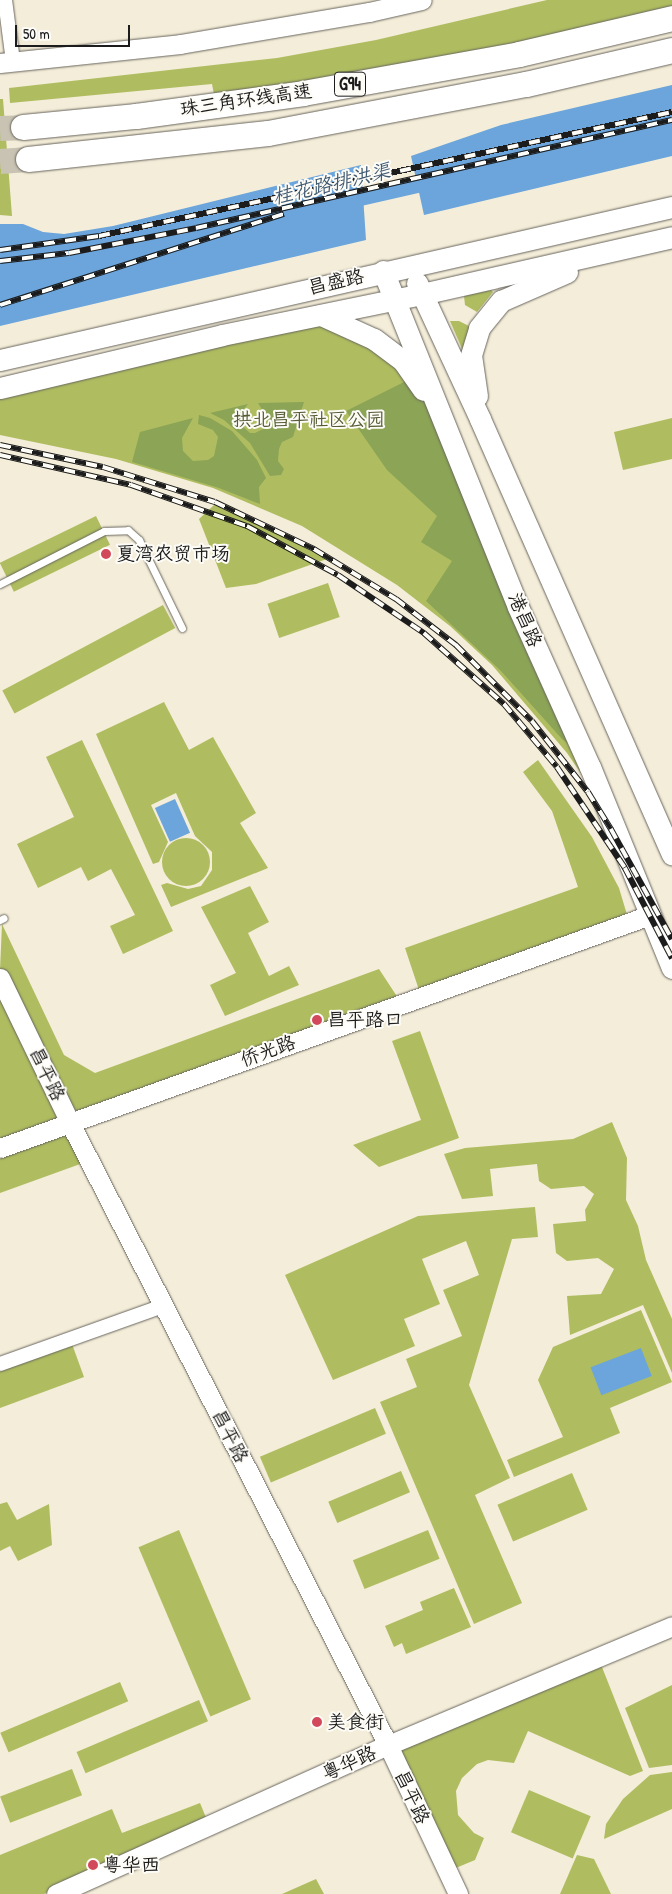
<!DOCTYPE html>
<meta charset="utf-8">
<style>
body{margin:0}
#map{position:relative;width:672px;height:1894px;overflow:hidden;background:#f4edd9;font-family:"Patrick Hand","LXGW WenKai TC",sans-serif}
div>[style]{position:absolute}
.green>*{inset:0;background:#afbd60;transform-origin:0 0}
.round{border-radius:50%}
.forest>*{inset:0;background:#8ba456}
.water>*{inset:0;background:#6ba5db;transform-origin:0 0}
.canal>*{height:16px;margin:-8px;padding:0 8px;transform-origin:8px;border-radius:8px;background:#6ba5db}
.highway-tunnel>*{height:25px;margin-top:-12.5px;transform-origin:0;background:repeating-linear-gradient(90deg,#c9c3b3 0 25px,transparent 0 37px)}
.roads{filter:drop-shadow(0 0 1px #68655e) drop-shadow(0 0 1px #68655e)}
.lane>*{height:7px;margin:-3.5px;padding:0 3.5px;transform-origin:3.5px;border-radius:3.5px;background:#fff}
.street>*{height:14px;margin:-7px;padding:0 7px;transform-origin:7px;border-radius:7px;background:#fff}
.secondary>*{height:19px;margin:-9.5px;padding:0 9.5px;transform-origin:9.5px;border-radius:9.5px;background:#fff}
.primary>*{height:21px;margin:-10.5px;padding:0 10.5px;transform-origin:10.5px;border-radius:10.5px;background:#fff}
.highway>*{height:25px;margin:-12.5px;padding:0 12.5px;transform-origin:12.5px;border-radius:12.5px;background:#fff}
.rail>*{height:5.5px;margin-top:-2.75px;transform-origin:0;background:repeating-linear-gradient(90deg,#fdfcf7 0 11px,#1c1c1c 0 22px);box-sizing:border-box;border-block:1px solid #1c1c1c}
.dots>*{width:14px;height:14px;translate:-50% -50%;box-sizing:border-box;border:2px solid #fdfcf7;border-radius:50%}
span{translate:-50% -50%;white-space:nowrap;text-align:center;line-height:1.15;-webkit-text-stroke:4px #fdfcf7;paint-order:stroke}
.shield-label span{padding:1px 4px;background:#fdfcf7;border:1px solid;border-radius:4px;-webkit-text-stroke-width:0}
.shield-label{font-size:18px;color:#1c1c1c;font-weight:700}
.street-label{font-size:19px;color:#1c1c1c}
.park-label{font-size:19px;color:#575c37}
.poi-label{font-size:19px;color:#1c1c1c}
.left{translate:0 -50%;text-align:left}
.water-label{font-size:20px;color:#405a72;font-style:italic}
.scale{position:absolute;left:15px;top:25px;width:115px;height:22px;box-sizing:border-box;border:2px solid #1c1c1c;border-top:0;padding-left:6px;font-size:15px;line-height:18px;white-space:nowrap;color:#1c1c1c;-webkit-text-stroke:4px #fdfcf7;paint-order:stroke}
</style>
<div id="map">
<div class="green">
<div style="clip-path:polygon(547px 0,672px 0,672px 14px,215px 100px,212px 84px,10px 103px,9px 88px,277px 58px,376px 40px)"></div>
<div style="clip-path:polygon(0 99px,3px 99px,12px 216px,0 215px)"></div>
<div style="clip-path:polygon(491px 290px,493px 292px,477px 312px,465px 305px,464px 296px)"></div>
<div style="clip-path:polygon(321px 316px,403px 362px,608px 813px,567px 753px,492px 665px,450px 626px,397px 585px,302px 526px,213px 488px,116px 459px,0 435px,0 390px)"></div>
<div style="clip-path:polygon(450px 321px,459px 321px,471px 327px,463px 351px)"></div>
<div style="clip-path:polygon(672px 418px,672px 459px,623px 470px,614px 432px)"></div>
<div style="clip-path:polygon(214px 505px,269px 528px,327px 559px,256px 584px,226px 588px,199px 519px)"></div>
<div style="left:96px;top:516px;width:32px;height:107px;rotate:64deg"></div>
<div style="left:328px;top:583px;width:36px;height:64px;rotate:71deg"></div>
<div style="left:163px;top:605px;width:26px;height:182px;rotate:62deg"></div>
<div style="clip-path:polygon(164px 702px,189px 750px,213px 737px,256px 813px,240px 823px,268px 868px,171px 907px,161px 885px,167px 883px,188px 889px,201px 886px,212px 870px,212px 852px,195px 836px,176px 793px,151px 805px,168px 842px,159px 862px,153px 864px,96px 734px)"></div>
<div style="clip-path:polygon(82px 740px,173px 931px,123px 954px,110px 926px,135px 915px,111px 869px,88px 881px,81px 867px,38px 888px,17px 844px,74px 817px,46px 757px)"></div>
<div style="clip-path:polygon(538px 760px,592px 837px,619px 888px,628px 918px,419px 990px,405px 948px,578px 887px,552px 811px,523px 772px)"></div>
<div class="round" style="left:162px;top:838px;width:48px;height:48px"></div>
<div style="clip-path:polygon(250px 886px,269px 922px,248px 933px,269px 976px,289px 966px,299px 985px,225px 1016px,210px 985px,236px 973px,201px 907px)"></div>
<div style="clip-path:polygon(2px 924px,64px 1055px,95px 1073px,379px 969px,398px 998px,72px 1118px,0 970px)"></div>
<div style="clip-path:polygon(0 987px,65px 1120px,0 1144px)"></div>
<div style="clip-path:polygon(420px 1031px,459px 1138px,379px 1167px,353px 1145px,421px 1120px,392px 1041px)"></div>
<div style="clip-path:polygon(612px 1122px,627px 1158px,626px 1200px,638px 1226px,646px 1260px,672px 1319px,672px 1373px,643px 1305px,570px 1335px,567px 1296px,601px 1294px,614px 1269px,598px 1258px,567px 1261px,556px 1253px,553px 1224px,586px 1221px,585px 1210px,594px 1194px,584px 1186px,551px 1189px,539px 1181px,537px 1164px,490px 1169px,493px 1196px,462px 1199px,444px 1154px,465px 1148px,573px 1139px)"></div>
<div style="clip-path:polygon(66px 1130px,83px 1163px,0 1193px,0 1154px)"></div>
<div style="clip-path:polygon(535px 1207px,538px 1237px,512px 1239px,469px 1385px,510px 1478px,475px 1495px,522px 1603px,474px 1624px,380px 1402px,417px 1387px,406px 1359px,462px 1336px,443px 1290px,479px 1275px,466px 1241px,422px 1259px,440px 1304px,404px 1319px,415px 1346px,333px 1380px,285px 1275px,418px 1216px)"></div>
<div style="clip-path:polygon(641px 1310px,672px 1382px,610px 1408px,620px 1433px,514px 1477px,507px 1460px,563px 1437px,538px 1380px,553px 1347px)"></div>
<div style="clip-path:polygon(72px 1344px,84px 1377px,0 1408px,0 1370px)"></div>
<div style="left:375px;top:1408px;width:28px;height:125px;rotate:67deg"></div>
<div style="left:401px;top:1471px;width:23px;height:79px;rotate:67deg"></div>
<div style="left:572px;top:1473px;width:40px;height:81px;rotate:67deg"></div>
<div style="clip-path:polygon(7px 1502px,17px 1520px,49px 1504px,52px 1545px,18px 1561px,10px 1546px,0 1551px,0 1504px)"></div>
<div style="left:179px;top:1530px;width:184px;height:44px;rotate:67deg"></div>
<div style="left:428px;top:1530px;width:31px;height:81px;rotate:68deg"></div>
<div style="clip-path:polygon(454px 1588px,471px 1627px,406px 1654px,402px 1643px,394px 1647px,385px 1626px,423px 1610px,420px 1602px)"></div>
<div style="clip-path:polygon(600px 1662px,643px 1771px,630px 1776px,528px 1731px,514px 1763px,488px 1760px,477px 1764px,462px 1778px,456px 1791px,458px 1815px,474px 1833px,484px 1838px,475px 1860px,451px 1870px,394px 1748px)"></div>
<div style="left:120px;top:1682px;width:21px;height:130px;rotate:67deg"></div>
<div style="clip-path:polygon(672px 1685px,672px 1765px,649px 1768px,625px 1708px)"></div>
<div style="left:199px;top:1700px;width:23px;height:133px;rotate:67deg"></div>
<div style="left:72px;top:1769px;width:28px;height:77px;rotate:69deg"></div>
<div style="clip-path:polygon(672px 1772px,672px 1809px,604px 1839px,606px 1824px,623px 1799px,650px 1775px)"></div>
<div style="left:529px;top:1790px;width:67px;height:46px;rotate:23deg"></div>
<div style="clip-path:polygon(200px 1803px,207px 1820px,44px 1894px,0 1894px,0 1855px,112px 1809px,122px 1833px)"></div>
<div style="clip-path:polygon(577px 1855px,594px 1859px,611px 1894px,560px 1894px)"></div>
<div style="clip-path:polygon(316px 1879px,324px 1894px,282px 1894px)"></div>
</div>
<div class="forest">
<div style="clip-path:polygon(410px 379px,444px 431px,576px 750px,562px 739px,501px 671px,426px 601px,452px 561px,421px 542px,437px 516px,387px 470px,346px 411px)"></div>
<div style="clip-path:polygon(304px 402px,293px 437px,282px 442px,279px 449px,278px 461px,284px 469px,281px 475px,270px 476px,250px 443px,224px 420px,210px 413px,248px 404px,241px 413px,241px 425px,250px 433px,255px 433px,265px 428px,268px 419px,258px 403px)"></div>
<div style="clip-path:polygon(199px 415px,210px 418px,232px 431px,257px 460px,266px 478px,259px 487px,260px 504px,219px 488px,132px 462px,140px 432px,193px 418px,182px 438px,183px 451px,193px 461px,208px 460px,214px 456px,218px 437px,213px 430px,198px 424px)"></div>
</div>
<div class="water">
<div style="clip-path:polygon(672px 85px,672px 156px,424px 215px,411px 156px,501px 125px)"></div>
<div style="clip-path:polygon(361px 165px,366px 240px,0 326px,0 224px,23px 224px,43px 232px,64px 234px,113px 226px)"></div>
<div style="left:175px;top:799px;width:37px;height:22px;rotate:66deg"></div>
<div style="left:641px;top:1348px;width:30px;height:54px;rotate:69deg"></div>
</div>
<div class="canal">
<div style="left:343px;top:202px;width:98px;rotate:-12.9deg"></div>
</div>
<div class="highway-tunnel">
<div style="left:0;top:128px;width:23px;rotate:-2deg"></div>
<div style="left:0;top:161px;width:28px;rotate:-4deg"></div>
</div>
<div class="roads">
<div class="lane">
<div style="left:0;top:584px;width:117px;rotate:-27deg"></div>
<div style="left:104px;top:531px;width:24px;rotate:-2deg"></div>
<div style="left:128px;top:530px;width:15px;rotate:42deg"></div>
<div style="left:139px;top:540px;width:98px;rotate:64deg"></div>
<div style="left:0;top:920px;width:4px;rotate:-27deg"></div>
</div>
<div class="street">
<div style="left:5px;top:0;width:63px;rotate:82.6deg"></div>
<div style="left:0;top:1364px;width:173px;rotate:-19.6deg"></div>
</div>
<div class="secondary">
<div style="left:0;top:63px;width:181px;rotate:-6deg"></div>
<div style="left:180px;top:44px;width:192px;rotate:-9.6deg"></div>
<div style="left:369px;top:12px;width:54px;rotate:-12.8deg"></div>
<div style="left:0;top:978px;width:161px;rotate:64.2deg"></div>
<div style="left:70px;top:1123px;width:699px;rotate:62.92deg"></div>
<div style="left:388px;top:1745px;width:165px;rotate:64.8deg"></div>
<div style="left:0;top:1148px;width:690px;rotate:-19.72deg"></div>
<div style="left:56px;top:1894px;width:364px;rotate:-24.2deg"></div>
<div style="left:388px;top:1745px;width:308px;rotate:-22.7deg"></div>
</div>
<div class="primary">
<div style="left:383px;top:271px;width:362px;rotate:68.1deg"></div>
<div style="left:518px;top:607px;width:175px;rotate:65.8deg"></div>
<div style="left:590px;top:767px;width:217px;rotate:67.8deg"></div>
<div style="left:417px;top:283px;width:150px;rotate:65.1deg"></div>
<div style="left:480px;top:419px;width:476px;rotate:66.2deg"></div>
<div style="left:321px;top:315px;width:58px;rotate:24.4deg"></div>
<div style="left:374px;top:339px;width:36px;rotate:37deg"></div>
<div style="left:403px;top:361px;width:35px;rotate:55deg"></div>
<div style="left:0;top:360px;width:689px;rotate:-12.83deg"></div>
<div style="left:0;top:388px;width:228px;rotate:-13.4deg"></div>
<div style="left:222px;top:335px;width:204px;rotate:-11.6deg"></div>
<div style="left:422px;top:294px;width:256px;rotate:-12.8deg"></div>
<div style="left:477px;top:396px;width:41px;rotate:-98.3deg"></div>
<div style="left:471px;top:355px;width:28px;rotate:-73deg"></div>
<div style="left:479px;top:328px;width:35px;rotate:-51deg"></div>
<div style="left:501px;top:301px;width:72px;rotate:-23.7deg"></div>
</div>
<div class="highway">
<div style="left:23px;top:127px;width:114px;rotate:-5.6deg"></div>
<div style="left:136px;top:116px;width:169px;rotate:-7.8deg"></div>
<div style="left:303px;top:93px;width:219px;rotate:-10.2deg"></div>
<div style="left:519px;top:54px;width:157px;rotate:-13.2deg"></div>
<div style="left:28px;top:159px;width:241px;rotate:-6.2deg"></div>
<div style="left:268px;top:133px;width:263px;rotate:-10.8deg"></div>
<div style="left:526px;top:84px;width:150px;rotate:-13.1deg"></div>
</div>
</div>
<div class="rail">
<div style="left:0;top:250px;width:100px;rotate:-8deg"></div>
<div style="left:99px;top:236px;width:586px;rotate:-12.21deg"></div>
<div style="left:0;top:261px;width:69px;rotate:-6.6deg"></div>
<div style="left:69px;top:253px;width:129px;rotate:-11.1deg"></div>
<div style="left:196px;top:228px;width:488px;rotate:-12.8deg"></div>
<div style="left:0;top:305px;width:298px;rotate:-17.8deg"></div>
<div style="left:0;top:445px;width:105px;rotate:12.1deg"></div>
<div style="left:103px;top:467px;width:117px;rotate:17.4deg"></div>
<div style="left:215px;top:502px;width:110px;rotate:25.4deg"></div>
<div style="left:314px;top:549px;width:96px;rotate:31.4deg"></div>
<div style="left:396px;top:599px;width:76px;rotate:37.5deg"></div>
<div style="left:456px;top:645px;width:107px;rotate:45deg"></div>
<div style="left:532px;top:721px;width:90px;rotate:51.7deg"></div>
<div style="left:588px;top:792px;width:44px;rotate:58.1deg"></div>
<div style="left:611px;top:829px;width:126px;rotate:61deg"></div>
<div style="left:0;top:455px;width:134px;rotate:12.9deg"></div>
<div style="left:131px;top:485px;width:123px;rotate:19.5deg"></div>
<div style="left:247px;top:526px;width:103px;rotate:28.3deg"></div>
<div style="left:338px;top:575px;width:104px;rotate:34deg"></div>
<div style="left:424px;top:633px;width:107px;rotate:41.6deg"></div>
<div style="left:504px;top:704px;width:82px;rotate:49.9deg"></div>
<div style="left:557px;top:767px;width:122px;rotate:56deg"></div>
<div style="left:625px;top:868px;width:102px;rotate:62.4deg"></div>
</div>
<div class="dots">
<div style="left:106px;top:554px;background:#d1495b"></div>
<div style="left:317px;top:1020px;background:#d1495b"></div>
<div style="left:317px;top:1722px;background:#d1495b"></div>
<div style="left:93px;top:1865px;background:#d1495b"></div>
</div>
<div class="shield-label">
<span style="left:350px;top:84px">G94</span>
</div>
<div class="street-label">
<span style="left:246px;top:100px;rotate:-8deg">珠三角环线高速</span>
<span style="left:336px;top:282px;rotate:-13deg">昌盛路</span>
<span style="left:525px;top:620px;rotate:67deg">港昌路</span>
<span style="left:268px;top:1051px;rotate:-20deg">侨光路</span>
<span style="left:47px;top:1074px;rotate:64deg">昌平路</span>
<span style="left:230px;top:1436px;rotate:63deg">昌平路</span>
<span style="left:349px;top:1763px;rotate:-24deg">粤华路</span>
<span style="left:412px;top:1797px;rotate:65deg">昌平路</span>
</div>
<div class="park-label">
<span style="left:309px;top:420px">拱北昌平社区公园</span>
</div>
<div class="poi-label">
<span class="left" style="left:116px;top:554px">夏湾农贸市场</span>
<span class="left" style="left:327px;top:1020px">昌平路口</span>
<span class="left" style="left:327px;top:1722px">美食街</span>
<span class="left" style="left:103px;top:1865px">粤华西</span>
</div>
<div class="water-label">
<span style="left:331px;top:183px;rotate:-13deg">桂花路排洪渠</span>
</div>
<div class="scale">50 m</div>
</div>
